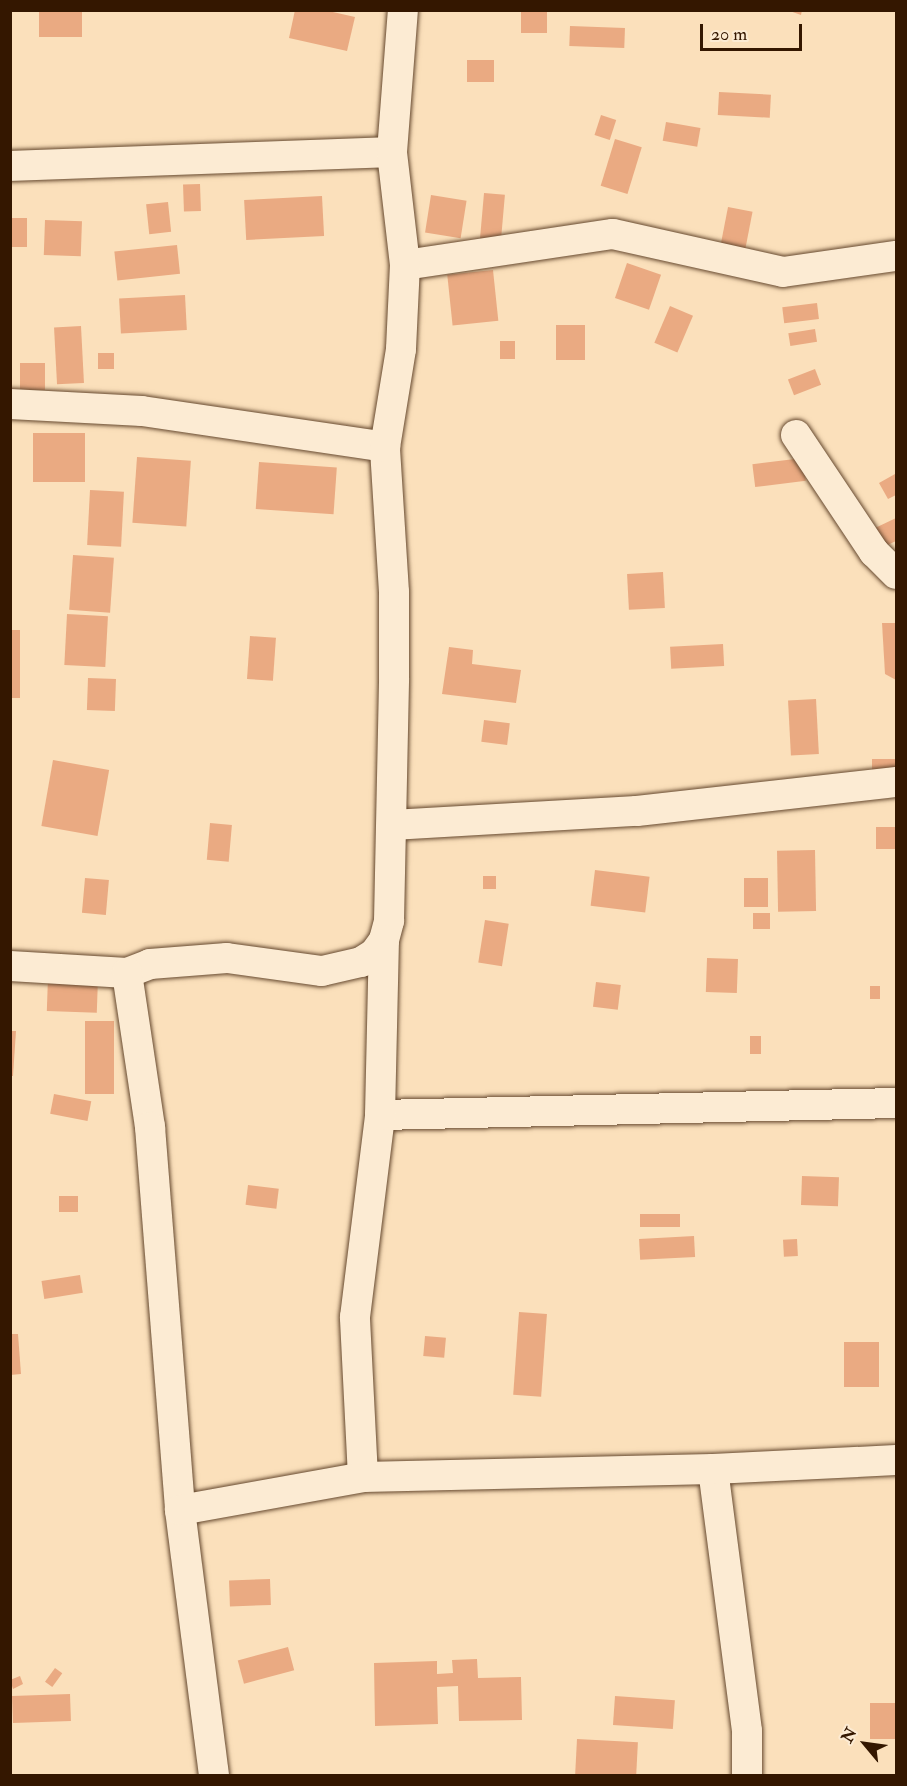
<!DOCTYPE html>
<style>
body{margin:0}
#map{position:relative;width:907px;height:1786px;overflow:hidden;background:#fbe0bb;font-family:"IM FELL Double Pica",serif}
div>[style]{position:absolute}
.building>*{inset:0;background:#eaaa82;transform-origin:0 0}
.roads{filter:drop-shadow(0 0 2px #66492f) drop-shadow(0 0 2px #66492f)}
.street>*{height:30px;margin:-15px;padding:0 15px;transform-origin:15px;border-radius:15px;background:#fcebd3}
span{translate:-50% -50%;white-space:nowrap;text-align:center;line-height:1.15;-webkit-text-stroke:4.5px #fcebd3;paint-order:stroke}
.frame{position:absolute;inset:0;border:12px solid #341700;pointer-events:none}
.north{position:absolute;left:835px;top:1714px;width:60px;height:60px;-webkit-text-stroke:4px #fcebd3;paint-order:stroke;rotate:299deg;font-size:16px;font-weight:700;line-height:24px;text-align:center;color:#341700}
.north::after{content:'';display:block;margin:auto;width:21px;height:27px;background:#341700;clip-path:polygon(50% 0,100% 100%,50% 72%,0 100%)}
.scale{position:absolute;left:700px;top:24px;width:102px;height:27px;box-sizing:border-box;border:3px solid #341700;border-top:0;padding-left:8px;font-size:18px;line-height:21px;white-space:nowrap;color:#341700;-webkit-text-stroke:4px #fcebd3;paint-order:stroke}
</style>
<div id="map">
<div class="building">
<div style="left:39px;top:10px;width:43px;height:27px"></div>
<div style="clip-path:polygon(295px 10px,324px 10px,355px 17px,347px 51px,289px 38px)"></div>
<div style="left:521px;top:10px;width:26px;height:23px"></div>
<div style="clip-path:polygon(787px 10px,802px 10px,801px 15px)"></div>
<div style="left:570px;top:26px;width:55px;height:20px;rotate:2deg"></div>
<div style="left:467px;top:60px;width:27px;height:22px"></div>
<div style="left:719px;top:92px;width:52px;height:23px;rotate:3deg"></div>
<div style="left:601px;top:115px;width:16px;height:21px;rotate:18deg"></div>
<div style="left:666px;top:122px;width:35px;height:19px;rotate:10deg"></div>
<div style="left:615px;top:139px;width:28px;height:49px;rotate:17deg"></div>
<div style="left:200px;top:184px;width:27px;height:17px;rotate:88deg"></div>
<div style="left:484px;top:193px;width:21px;height:46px;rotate:5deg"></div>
<div style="left:431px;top:195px;width:36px;height:38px;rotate:9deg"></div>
<div style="left:322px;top:196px;width:40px;height:78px;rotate:87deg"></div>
<div style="left:168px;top:202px;width:30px;height:22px;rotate:84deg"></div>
<div style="left:728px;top:207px;width:25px;height:45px;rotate:11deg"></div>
<div style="left:10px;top:218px;width:17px;height:29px"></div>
<div style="left:45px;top:220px;width:37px;height:35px;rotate:2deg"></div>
<div style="left:177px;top:245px;width:29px;height:63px;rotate:84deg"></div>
<div style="left:627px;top:263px;width:36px;height:37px;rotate:19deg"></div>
<div style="left:493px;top:270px;width:51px;height:46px;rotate:84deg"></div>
<div style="left:185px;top:295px;width:35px;height:66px;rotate:87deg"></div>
<div style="left:817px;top:303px;width:16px;height:35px;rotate:83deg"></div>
<div style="left:670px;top:306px;width:25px;height:40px;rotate:23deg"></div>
<div style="left:556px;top:325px;width:29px;height:35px"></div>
<div style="left:81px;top:326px;width:57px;height:27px;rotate:87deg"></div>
<div style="left:815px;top:329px;width:13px;height:27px;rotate:81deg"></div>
<div style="left:500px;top:341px;width:15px;height:18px"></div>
<div style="left:98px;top:353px;width:16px;height:16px"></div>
<div style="left:20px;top:363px;width:25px;height:27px"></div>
<div style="left:815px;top:369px;width:17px;height:29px;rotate:69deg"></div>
<div style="left:85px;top:433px;width:49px;height:52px;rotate:90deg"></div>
<div style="left:137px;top:457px;width:54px;height:66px;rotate:4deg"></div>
<div style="left:803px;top:458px;width:23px;height:51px;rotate:83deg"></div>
<div style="left:259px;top:462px;width:78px;height:47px;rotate:4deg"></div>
<div style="clip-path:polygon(895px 474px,896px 495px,888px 499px,879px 483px)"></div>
<div style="left:90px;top:490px;width:34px;height:55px;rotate:3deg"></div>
<div style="clip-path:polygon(896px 518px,896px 541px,881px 548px,873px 529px)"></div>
<div style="left:73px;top:555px;width:41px;height:55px;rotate:4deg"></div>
<div style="left:663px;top:572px;width:36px;height:36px;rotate:87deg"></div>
<div style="left:67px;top:614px;width:41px;height:51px;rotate:3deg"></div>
<div style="clip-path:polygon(882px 623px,896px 623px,896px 680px,885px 674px)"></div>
<div style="left:10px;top:630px;width:10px;height:68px"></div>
<div style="left:250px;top:636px;width:26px;height:43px;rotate:4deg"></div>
<div style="left:723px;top:644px;width:22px;height:53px;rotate:87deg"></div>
<div style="clip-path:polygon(449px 647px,473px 650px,472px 664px,521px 670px,516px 703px,442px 694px)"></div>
<div style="left:88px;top:678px;width:28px;height:32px;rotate:2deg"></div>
<div style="left:816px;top:699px;width:55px;height:28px;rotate:87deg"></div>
<div style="left:484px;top:720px;width:26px;height:22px;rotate:7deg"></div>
<div style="left:872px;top:759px;width:24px;height:19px"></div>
<div style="left:53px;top:760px;width:57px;height:67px;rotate:10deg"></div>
<div style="left:210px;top:823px;width:22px;height:37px;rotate:5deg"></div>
<div style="left:896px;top:827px;width:22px;height:20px;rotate:90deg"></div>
<div style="left:815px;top:850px;width:61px;height:38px;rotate:89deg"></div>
<div style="left:595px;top:870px;width:55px;height:36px;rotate:7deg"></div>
<div style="left:483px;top:876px;width:13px;height:13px"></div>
<div style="left:85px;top:878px;width:24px;height:35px;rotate:5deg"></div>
<div style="left:744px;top:878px;width:24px;height:29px"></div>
<div style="left:753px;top:913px;width:17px;height:16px"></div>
<div style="left:485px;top:920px;width:24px;height:43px;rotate:9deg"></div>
<div style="left:738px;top:959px;width:34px;height:31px;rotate:92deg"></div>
<div style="left:48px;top:977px;width:50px;height:34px;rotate:2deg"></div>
<div style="left:596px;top:982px;width:25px;height:25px;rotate:7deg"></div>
<div style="left:870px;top:986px;width:10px;height:13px"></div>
<div style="left:85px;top:1021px;width:29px;height:73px"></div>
<div style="clip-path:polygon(10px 1031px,16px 1031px,13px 1076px,10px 1076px)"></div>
<div style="left:750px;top:1036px;width:11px;height:18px"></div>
<div style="left:54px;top:1094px;width:38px;height:20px;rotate:11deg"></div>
<div style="left:802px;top:1176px;width:37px;height:29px;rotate:2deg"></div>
<div style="left:248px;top:1185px;width:31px;height:20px;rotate:7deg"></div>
<div style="left:59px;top:1196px;width:19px;height:16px"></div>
<div style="left:680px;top:1214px;width:13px;height:40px;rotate:90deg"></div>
<div style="left:694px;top:1236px;width:21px;height:55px;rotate:87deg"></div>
<div style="left:797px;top:1239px;width:17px;height:14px;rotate:87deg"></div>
<div style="left:80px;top:1275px;width:18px;height:39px;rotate:81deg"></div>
<div style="left:519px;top:1312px;width:28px;height:83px;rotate:4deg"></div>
<div style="clip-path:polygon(10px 1334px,18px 1334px,21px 1374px,10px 1375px)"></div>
<div style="left:425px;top:1336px;width:21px;height:20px;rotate:5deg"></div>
<div style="left:844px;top:1342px;width:35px;height:45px"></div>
<div style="left:270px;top:1579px;width:26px;height:41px;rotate:88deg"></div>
<div style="left:288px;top:1647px;width:24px;height:52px;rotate:75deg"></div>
<div style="clip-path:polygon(477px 1659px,478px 1678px,521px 1677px,522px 1720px,459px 1721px,458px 1686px,437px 1687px,438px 1724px,375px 1726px,374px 1663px,437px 1661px,437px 1674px,453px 1673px,452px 1660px)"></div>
<div style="left:55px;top:1668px;width:9px;height:17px;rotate:36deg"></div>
<div style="clip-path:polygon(20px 1676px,23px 1684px,13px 1689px,10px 1680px)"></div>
<div style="left:70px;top:1694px;width:27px;height:58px;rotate:88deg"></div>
<div style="left:615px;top:1696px;width:60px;height:29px;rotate:4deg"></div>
<div style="left:896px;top:1703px;width:36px;height:26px;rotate:90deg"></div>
<div style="left:577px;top:1739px;width:61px;height:37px;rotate:3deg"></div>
</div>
<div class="roads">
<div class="street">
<div style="left:10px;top:166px;width:382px;rotate:-2.1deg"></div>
<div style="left:405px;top:265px;width:210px;rotate:-8.5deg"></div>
<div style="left:613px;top:234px;width:174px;rotate:12.6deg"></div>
<div style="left:783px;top:272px;width:114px;rotate:-8.1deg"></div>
<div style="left:10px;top:404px;width:132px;rotate:3deg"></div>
<div style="left:142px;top:411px;width:246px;rotate:8.4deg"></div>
<div style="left:796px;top:435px;width:141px;rotate:56.3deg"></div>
<div style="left:874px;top:552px;width:31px;rotate:45deg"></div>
<div style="left:392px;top:825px;width:245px;rotate:-3.3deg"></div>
<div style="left:637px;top:811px;width:261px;rotate:-6.4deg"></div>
<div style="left:10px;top:966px;width:117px;rotate:3.4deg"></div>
<div style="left:127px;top:973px;width:25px;rotate:-21deg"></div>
<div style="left:150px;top:964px;width:77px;rotate:-4.5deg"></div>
<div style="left:227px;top:958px;width:96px;rotate:7.8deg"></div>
<div style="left:322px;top:971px;width:40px;rotate:-13deg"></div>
<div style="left:361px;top:962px;width:15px;rotate:-32deg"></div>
<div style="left:374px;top:954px;width:17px;rotate:-54deg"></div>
<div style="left:384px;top:940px;width:20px;rotate:-75deg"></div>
<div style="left:389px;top:921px;width:243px;rotate:-88.8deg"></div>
<div style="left:394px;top:678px;width:86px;rotate:-90deg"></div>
<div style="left:394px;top:592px;width:145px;rotate:-93.6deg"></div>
<div style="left:385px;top:447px;width:99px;rotate:-80.7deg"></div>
<div style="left:401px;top:349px;width:84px;rotate:-87.3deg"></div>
<div style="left:405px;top:265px;width:114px;rotate:-96.6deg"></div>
<div style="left:392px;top:152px;width:142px;rotate:-85.6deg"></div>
<div style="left:127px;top:973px;width:156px;rotate:81.5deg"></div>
<div style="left:150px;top:1127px;width:384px;rotate:85.5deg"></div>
<div style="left:180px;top:1510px;width:268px;rotate:82.7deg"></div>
<div style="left:380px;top:1115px;width:516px;rotate:-1.33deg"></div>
<div style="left:713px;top:1469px;width:264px;rotate:82.6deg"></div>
<div style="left:747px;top:1731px;width:45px;rotate:90deg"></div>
<div style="left:363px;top:1477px;width:160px;rotate:-92.9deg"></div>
<div style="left:355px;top:1317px;width:204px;rotate:-82.9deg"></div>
<div style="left:380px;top:1115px;width:175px;rotate:-88.7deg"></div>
<div style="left:180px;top:1510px;width:186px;rotate:-10.2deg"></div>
<div style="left:363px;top:1477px;width:350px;rotate:-1.3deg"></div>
<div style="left:713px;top:1469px;width:183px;rotate:-2.8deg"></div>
</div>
</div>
<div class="frame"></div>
<div class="north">N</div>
<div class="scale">20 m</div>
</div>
